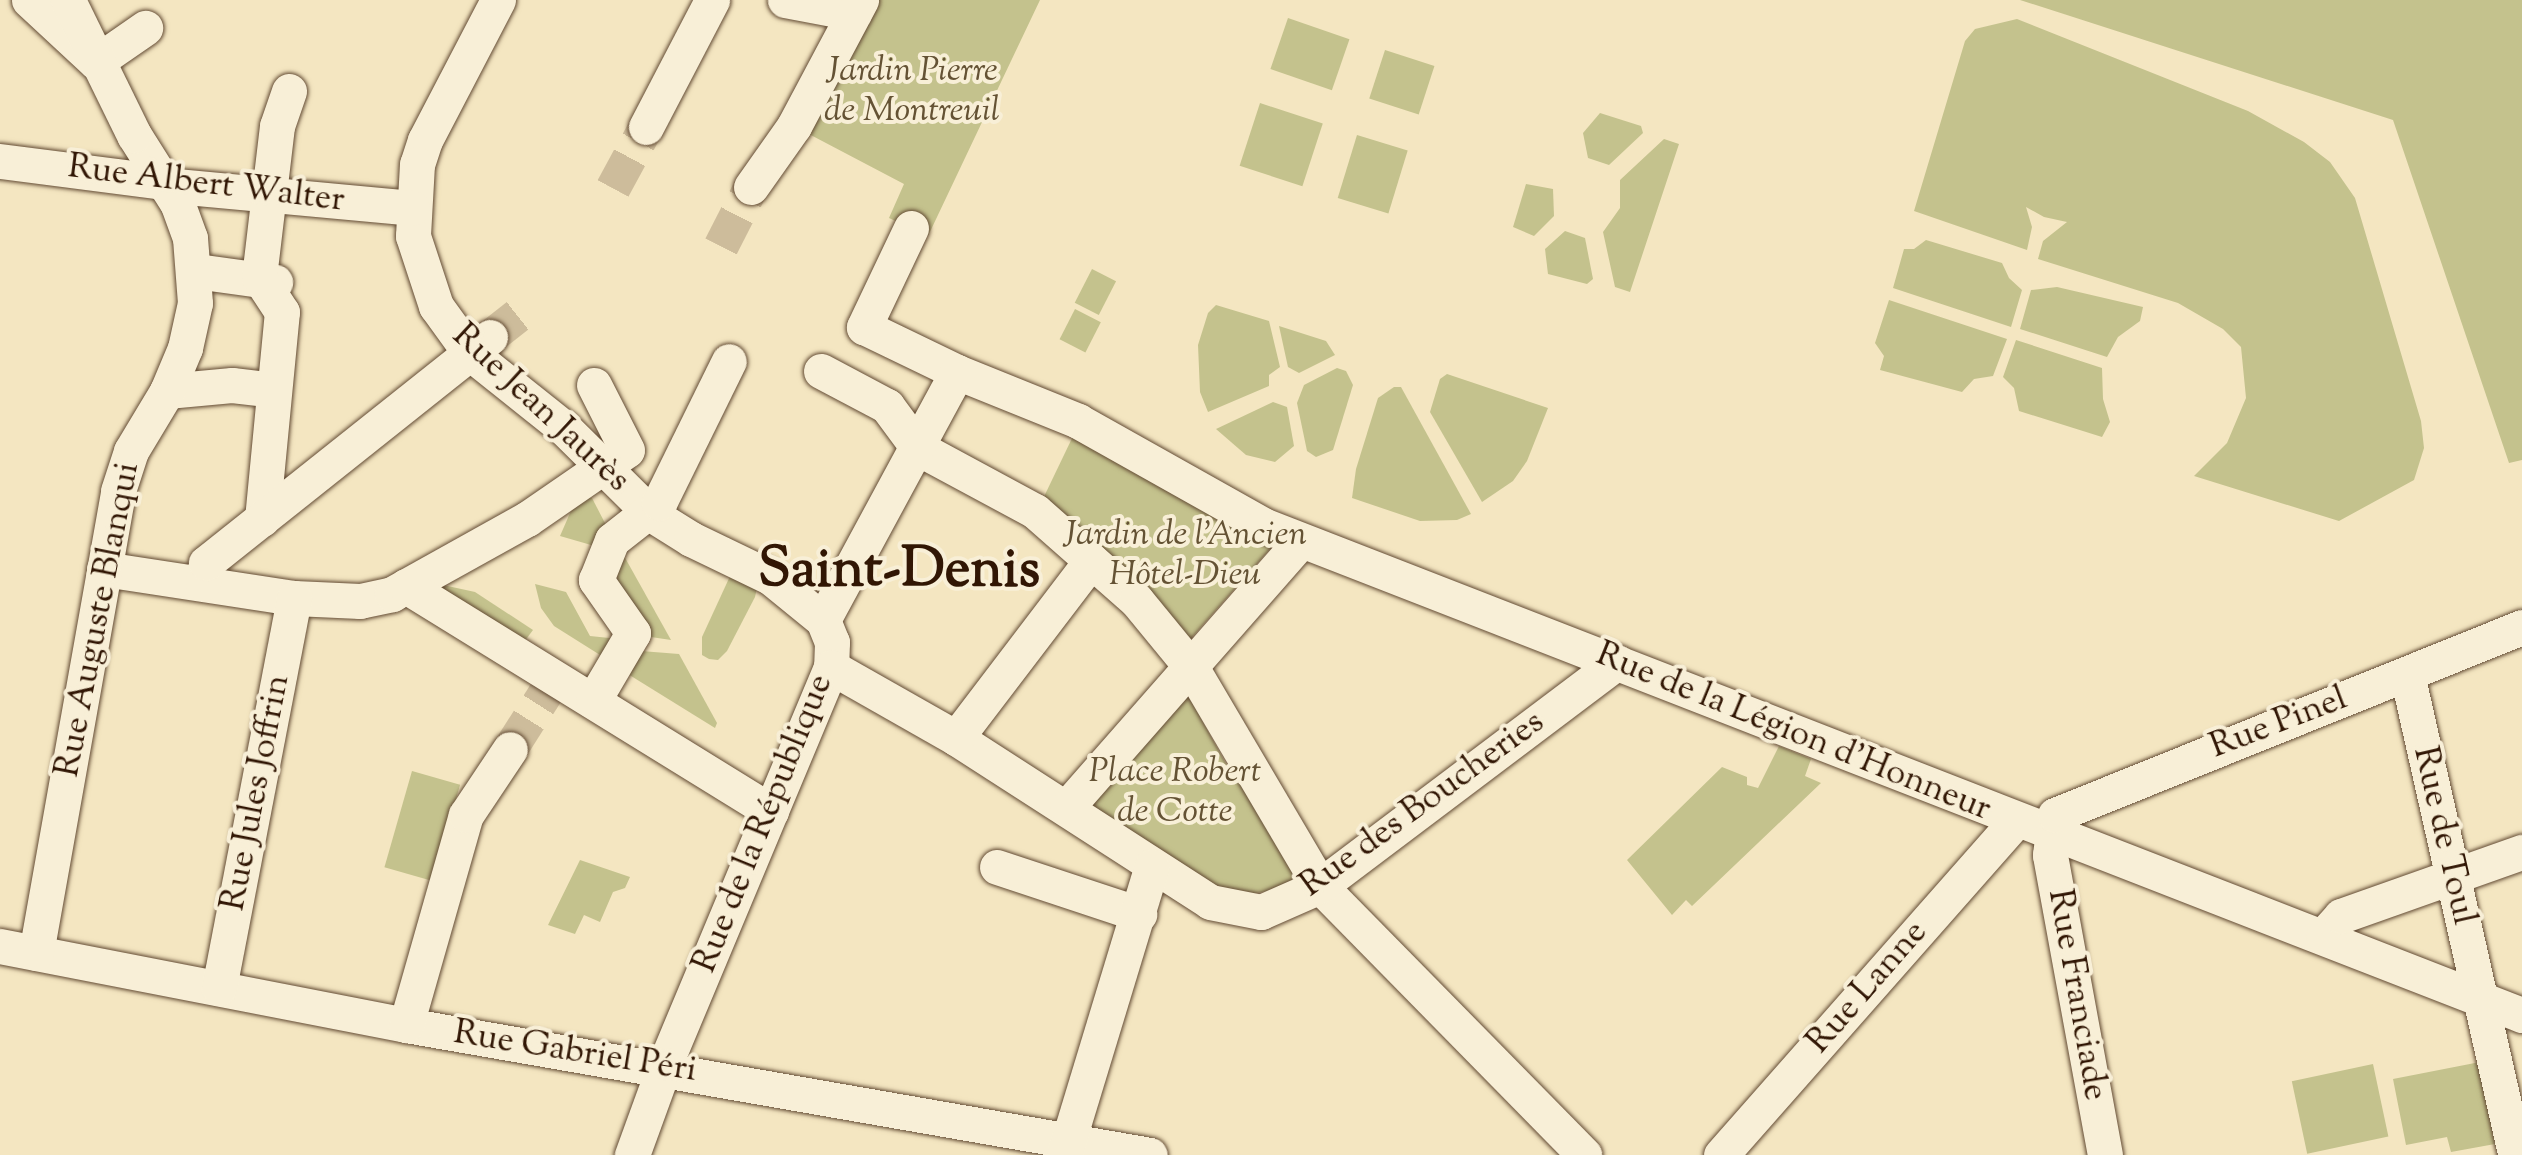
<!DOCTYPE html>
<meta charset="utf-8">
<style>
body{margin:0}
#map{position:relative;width:2522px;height:1155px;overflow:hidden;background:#f4e6c1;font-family:"Sorts Mill Goudy",serif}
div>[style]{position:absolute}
.green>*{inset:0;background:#c4c28d;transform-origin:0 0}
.minor-tunnel>*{height:35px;margin-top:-17.5px;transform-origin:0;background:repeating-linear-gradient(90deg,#cdbc9b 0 35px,transparent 0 53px)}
.roads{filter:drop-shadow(0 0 2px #624a33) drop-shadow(0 0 2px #624a33)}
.minor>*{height:35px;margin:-17.5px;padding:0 17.5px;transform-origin:17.5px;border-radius:17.5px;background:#f8efd7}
span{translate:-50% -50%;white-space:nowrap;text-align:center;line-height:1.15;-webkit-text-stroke:8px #f8efd7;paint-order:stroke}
.park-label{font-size:35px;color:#645234;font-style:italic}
.street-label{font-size:35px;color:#311604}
.town-label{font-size:55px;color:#311604;font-weight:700}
</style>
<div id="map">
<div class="green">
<div style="clip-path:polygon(873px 0,1040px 0,928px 236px,889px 218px,904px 184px,805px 132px)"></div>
<div style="clip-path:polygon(2020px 0,2522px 0,2522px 460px,2509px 463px,2393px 120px)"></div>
<div style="left:1288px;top:18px;width:65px;height:54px;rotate:19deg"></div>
<div style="clip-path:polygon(2017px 19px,2248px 111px,2304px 142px,2330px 162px,2355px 198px,2421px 421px,2424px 448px,2414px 480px,2339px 521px,2194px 476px,2227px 443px,2246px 398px,2241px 347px,2223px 329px,2178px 303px,2038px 259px,2043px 241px,2067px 222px,2044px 217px,2026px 207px,2032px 227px,2027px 250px,1914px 211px,1965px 41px,1975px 29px)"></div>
<div style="left:1385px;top:50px;width:52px;height:51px;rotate:18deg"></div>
<div style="left:1260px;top:103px;width:66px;height:66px;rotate:18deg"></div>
<div style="clip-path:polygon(1600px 113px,1641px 126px,1643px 133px,1609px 165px,1588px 158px,1583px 133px)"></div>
<div style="left:1357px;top:135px;width:53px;height:66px;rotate:17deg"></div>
<div style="clip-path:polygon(1664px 139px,1679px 144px,1630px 292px,1615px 287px,1603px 232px,1620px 208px,1620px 180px)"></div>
<div style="clip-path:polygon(1526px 184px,1553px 189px,1554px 216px,1534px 236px,1513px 227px)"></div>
<div style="clip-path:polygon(1565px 231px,1585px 238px,1593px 279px,1587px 284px,1548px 274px,1545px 249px)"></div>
<div style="clip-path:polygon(1926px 240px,2002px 263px,2009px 278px,2022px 290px,2011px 327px,1893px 288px,1904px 249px,1914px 249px)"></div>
<div style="left:1092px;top:269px;width:27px;height:38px;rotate:27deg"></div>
<div style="clip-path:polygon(2057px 287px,2143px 307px,2140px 321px,2118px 337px,2107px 357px,2020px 329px,2031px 290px)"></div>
<div style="clip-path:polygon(1889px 300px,2007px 339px,1993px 376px,1974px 379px,1962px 392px,1880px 370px,1884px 356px,1875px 343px)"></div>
<div style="clip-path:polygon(1216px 305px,1269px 321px,1280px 367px,1269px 375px,1269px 386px,1208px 412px,1200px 392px,1198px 345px,1208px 313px)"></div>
<div style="left:1075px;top:309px;width:29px;height:34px;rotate:27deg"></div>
<div style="clip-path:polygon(1279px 326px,1326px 341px,1335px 355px,1299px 373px,1288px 367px)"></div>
<div style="clip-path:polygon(2016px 340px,2102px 368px,2103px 399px,2110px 422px,2102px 437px,2019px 411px,2014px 388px,2003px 377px)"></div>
<div style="clip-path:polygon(1337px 368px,1346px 371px,1353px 385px,1333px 450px,1316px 457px,1307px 451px,1297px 403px,1304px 385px)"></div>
<div style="clip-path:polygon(1447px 374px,1548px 408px,1527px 461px,1513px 481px,1482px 502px,1430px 412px,1440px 379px)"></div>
<div style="clip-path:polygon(1394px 387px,1401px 387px,1471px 514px,1457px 520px,1420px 521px,1352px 498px,1356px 469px,1378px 398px)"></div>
<div style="clip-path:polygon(1273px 402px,1287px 407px,1294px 446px,1275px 462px,1246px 455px,1216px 429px)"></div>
<div style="clip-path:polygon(1075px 432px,1278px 540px,1186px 644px,1040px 505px)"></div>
<div style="clip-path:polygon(577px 497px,592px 498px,607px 527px,598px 547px,560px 536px)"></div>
<div style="clip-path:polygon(619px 547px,671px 640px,651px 637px,616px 598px)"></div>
<div style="clip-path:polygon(731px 574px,757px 588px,755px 597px,727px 651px,718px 660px,709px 659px,702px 655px,702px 637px)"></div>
<div style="clip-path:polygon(535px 584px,566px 592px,590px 636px,619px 639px,608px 660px,554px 626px,541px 608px)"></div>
<div style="clip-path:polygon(443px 585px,475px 592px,533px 630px,524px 642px,440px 588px)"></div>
<div style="clip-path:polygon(641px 651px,679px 654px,717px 723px,715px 728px,623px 671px)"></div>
<div style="clip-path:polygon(1184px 688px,1235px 780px,1252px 795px,1302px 876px,1282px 888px,1241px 896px,1212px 885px,1085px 809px)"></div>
<div style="clip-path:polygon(1779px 746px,1811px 759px,1805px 776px,1821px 783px,1692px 906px,1686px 900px,1672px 915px,1627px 860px,1722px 767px,1747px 777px,1747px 785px,1758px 788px)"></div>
<div style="left:412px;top:771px;width:50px;height:100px;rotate:16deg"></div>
<div style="clip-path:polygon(580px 860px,630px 877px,625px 888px,613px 892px,600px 922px,584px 915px,575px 934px,548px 925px)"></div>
<div style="clip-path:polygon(2480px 1062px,2495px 1144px,2451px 1152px,2447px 1137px,2406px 1145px,2393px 1079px)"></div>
<div style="left:2373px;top:1064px;width:74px;height:83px;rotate:78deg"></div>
</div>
<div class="minor-tunnel">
<div style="left:613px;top:188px;width:69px;rotate:-61.6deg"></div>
<div style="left:721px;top:246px;width:66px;rotate:-63deg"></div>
<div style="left:490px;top:337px;width:48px;rotate:-38.3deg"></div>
<div style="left:510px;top:749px;width:84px;rotate:-57.6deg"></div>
</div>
<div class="roads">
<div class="minor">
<div style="left:29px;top:0;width:91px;rotate:42.8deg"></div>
<div style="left:96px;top:62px;width:60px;rotate:-34.8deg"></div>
<div style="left:498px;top:0;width:158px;rotate:117.5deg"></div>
<div style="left:425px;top:140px;width:25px;rotate:108deg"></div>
<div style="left:417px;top:164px;width:72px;rotate:93.2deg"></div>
<div style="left:413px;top:236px;width:74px;rotate:71.8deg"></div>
<div style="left:436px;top:306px;width:58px;rotate:54.1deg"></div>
<div style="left:470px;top:353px;width:120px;rotate:38.6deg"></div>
<div style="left:564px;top:428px;width:122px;rotate:44.7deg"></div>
<div style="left:651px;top:514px;width:47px;rotate:32deg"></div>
<div style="left:691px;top:539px;width:88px;rotate:25.7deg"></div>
<div style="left:770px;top:577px;width:68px;rotate:39.1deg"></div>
<div style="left:823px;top:620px;width:24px;rotate:68deg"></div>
<div style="left:832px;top:642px;width:25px;rotate:92deg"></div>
<div style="left:831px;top:667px;width:433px;rotate:112.7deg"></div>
<div style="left:664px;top:1067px;width:94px;rotate:110deg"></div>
<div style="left:785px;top:0;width:70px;rotate:10.7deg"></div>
<div style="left:646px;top:127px;width:143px;rotate:-62.5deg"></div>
<div style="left:0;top:161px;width:164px;rotate:7.3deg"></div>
<div style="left:165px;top:185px;width:248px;rotate:5.3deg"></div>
<div style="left:751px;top:187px;width:75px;rotate:-54.8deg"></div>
<div style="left:794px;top:126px;width:143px;rotate:-62deg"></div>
<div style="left:911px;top:228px;width:110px;rotate:115.4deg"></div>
<div style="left:864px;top:327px;width:103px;rotate:25.8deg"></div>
<div style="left:957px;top:372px;width:131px;rotate:22deg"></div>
<div style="left:1078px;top:421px;width:212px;rotate:29.3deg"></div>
<div style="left:1263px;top:525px;width:1351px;rotate:21.27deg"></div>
<div style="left:196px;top:271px;width:80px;rotate:7.9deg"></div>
<div style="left:821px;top:371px;width:75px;rotate:27.9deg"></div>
<div style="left:887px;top:406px;width:52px;rotate:53.6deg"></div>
<div style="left:918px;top:448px;width:133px;rotate:28.3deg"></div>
<div style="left:1035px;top:511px;width:135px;rotate:41.4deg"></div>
<div style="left:1136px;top:600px;width:87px;rotate:50.6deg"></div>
<div style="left:1191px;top:667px;width:254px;rotate:59.5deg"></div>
<div style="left:1320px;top:886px;width:377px;rotate:45.5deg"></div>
<div style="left:167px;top:391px;width:65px;rotate:-5.3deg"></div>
<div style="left:232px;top:385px;width:42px;rotate:6.8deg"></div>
<div style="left:262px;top:519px;width:208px;rotate:-84.5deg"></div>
<div style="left:282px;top:312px;width:42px;rotate:-123.3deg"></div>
<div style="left:259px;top:277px;width:152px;rotate:-83.2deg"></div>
<div style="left:277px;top:126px;width:37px;rotate:-71deg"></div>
<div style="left:104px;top:569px;width:192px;rotate:8.7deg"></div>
<div style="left:294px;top:598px;width:66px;rotate:2.6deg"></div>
<div style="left:360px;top:601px;width:33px;rotate:-12deg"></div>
<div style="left:392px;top:594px;width:154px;rotate:-29.1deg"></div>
<div style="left:527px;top:519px;width:121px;rotate:-34.6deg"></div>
<div style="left:627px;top:450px;width:73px;rotate:-116.9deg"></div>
<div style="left:203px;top:583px;width:20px;rotate:-81deg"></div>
<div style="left:206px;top:563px;width:363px;rotate:-38.5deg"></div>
<div style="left:406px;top:586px;width:429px;rotate:31.7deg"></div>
<div style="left:823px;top:620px;width:282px;rotate:-61.6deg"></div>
<div style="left:831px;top:667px;width:144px;rotate:29.6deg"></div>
<div style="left:956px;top:738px;width:302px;rotate:32.8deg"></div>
<div style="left:1210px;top:902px;width:52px;rotate:11.1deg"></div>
<div style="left:1261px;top:912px;width:64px;rotate:-23.8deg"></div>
<div style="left:1320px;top:886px;width:372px;rotate:-37deg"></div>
<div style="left:2407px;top:674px;width:493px;rotate:77.3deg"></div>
<div style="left:593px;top:701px;width:79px;rotate:-59.5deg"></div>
<div style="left:633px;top:633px;width:65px;rotate:-124.9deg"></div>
<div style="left:596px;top:580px;width:43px;rotate:-68.2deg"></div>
<div style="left:612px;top:540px;width:60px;rotate:-38.2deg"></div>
<div style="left:659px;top:503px;width:158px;rotate:-63.8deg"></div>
<div style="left:956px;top:738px;width:223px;rotate:-52.7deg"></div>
<div style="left:1067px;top:807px;width:353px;rotate:-48.7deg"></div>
<div style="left:997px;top:867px;width:150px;rotate:18.3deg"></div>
<div style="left:2323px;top:936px;width:27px;rotate:-48deg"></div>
<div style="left:2341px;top:916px;width:192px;rotate:-19.5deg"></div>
<div style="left:0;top:946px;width:414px;rotate:11deg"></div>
<div style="left:406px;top:1025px;width:755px;rotate:9.91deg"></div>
<div style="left:36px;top:953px;width:469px;rotate:-79.9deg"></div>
<div style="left:118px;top:491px;width:42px;rotate:-72deg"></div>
<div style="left:131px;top:451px;width:70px;rotate:-59deg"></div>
<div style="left:167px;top:391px;width:47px;rotate:-67.3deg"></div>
<div style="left:185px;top:348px;width:46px;rotate:-77.5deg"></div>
<div style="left:195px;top:303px;width:65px;rotate:-94.4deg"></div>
<div style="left:190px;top:238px;width:37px;rotate:-110deg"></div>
<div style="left:177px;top:203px;width:80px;rotate:-122.3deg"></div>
<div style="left:134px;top:135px;width:150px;rotate:-116.1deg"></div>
<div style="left:219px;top:988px;width:397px;rotate:-79.1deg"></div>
<div style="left:406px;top:1025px;width:218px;rotate:-74.1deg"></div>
<div style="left:466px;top:815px;width:79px;rotate:-56.3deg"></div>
<div style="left:1064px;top:1155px;width:302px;rotate:-73.1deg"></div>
<div style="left:1721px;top:1155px;width:445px;rotate:-48.6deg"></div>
<div style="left:2105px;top:1155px;width:305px;rotate:-100.4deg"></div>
<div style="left:2050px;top:855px;width:40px;rotate:-82.9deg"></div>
<div style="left:2055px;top:815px;width:503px;rotate:-21.93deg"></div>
</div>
</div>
<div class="park-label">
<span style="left:912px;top:92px">Jardin Pierre<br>de Montreuil</span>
<span style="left:1185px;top:556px">Jardin de l'Ancien<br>Hôtel-Dieu</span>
<span style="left:1175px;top:793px">Place Robert<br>de Cotte</span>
</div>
<div class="street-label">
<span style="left:206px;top:185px;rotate:7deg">Rue Albert Walter</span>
<span style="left:540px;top:409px;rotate:43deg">Rue Jean Jaurès</span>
<span style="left:99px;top:620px;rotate:-79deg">Rue Auguste Blanqui</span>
<span style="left:2279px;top:724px;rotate:-21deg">Rue Pinel</span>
<span style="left:1793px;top:733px;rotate:22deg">Rue de la Légion d'Honneur</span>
<span style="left:257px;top:793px;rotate:-79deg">Rue Jules Joffrin</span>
<span style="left:1423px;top:805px;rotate:-36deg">Rue des Boucheries</span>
<span style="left:764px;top:824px;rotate:-68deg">Rue de la République</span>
<span style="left:2443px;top:836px;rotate:77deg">Rue de Toul</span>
<span style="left:1868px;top:988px;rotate:-49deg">Rue Lanne</span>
<span style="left:2076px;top:995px;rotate:80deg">Rue Franciade</span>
<span style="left:575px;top:1053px;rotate:9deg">Rue Gabriel Péri</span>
</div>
<div class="town-label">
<span style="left:899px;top:572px">Saint-Denis</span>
</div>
</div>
